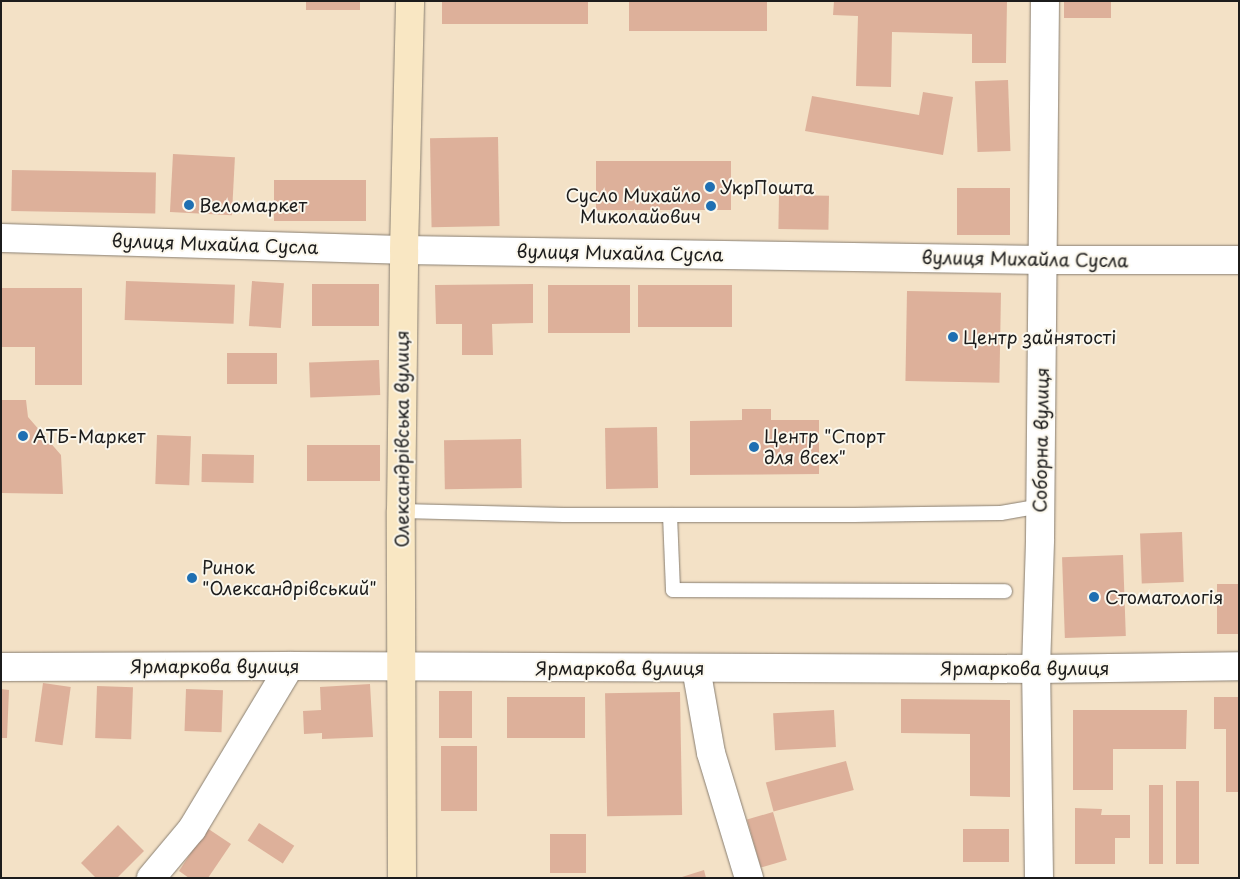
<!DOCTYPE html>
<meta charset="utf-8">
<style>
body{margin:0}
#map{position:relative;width:1240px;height:879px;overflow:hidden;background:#f3e1c6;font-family:"Playpen Sans",sans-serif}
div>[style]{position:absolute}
.building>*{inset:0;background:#ddb09a;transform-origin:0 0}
.roads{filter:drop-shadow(0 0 1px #887e71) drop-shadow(0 0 1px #887e71)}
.service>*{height:14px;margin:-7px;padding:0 7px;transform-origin:7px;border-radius:7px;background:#fff}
.minor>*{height:28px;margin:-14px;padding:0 14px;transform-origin:14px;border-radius:14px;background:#fff}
.secondary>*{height:28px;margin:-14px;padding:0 14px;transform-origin:14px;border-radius:14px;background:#f9e7c3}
.dots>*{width:14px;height:14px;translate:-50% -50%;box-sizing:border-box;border:2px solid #fbf7ec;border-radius:50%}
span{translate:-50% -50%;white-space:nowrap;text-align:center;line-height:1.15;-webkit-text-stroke:4px #fbf7ec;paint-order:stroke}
.poi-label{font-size:18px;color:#1c1c1c}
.left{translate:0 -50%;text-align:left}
.right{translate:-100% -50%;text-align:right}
.street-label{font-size:18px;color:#1c1c1c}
.frame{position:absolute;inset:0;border:2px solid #1c1c1c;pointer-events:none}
</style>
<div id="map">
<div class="building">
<div style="left:306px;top:1px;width:54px;height:9px"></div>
<div style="left:442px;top:1px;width:146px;height:23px"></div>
<div style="left:629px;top:1px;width:138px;height:30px"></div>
<div style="clip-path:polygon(834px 1px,1007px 1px,1006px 63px,972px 63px,972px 34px,892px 32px,891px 87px,856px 86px,858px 16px,833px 15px)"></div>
<div style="left:1064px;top:1px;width:47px;height:17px"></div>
<div style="left:1008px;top:80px;width:71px;height:33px;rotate:88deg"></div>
<div style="clip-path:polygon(923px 92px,953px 97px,943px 155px,805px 131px,812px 96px,919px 115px)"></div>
<div style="left:498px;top:137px;width:89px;height:68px;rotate:89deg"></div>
<div style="left:173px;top:154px;width:62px;height:58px;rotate:3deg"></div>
<div style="left:596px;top:161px;width:135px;height:49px"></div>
<div style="left:12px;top:170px;width:144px;height:41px;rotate:1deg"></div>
<div style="left:274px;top:180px;width:92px;height:41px"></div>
<div style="left:957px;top:188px;width:53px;height:47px"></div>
<div style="left:779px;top:195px;width:50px;height:34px;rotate:1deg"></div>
<div style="left:126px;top:281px;width:109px;height:39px;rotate:2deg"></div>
<div style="left:252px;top:281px;width:32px;height:45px;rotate:4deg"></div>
<div style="left:312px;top:284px;width:67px;height:42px"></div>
<div style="clip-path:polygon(533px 284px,533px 323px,492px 324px,493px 355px,462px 355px,462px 324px,436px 324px,435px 285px)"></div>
<div style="left:630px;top:285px;width:48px;height:82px;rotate:90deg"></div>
<div style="left:732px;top:285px;width:42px;height:94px;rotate:90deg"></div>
<div style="clip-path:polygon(1px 288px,82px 288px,82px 385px,35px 385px,35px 347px,1px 347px)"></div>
<div style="left:907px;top:291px;width:94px;height:90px;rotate:1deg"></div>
<div style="left:277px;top:353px;width:31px;height:50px;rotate:90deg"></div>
<div style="left:379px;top:360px;width:35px;height:70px;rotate:88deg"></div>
<div style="clip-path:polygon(1px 400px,26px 400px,28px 417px,61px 455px,63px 494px,1px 493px)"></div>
<div style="clip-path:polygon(742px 409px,771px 409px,771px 420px,819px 420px,819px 474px,690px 475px,690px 421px,742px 420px)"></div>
<div style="left:657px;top:427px;width:61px;height:52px;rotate:89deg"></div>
<div style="left:157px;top:435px;width:34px;height:49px;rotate:2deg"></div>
<div style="left:521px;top:439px;width:49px;height:77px;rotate:89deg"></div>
<div style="left:307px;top:445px;width:73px;height:36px"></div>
<div style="left:202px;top:454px;width:52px;height:28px;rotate:1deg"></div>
<div style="left:1182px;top:532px;width:50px;height:42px;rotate:88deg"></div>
<div style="left:1123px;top:555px;width:81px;height:61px;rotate:88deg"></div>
<div style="left:1239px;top:584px;width:50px;height:22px;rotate:90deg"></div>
<div style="left:43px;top:683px;width:28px;height:59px;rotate:8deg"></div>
<div style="clip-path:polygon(370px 684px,373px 737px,322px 739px,322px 733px,304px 734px,303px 711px,321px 710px,320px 687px)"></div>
<div style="left:97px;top:686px;width:36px;height:52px;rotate:2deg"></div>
<div style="clip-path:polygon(1px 689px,9px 690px,7px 738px,1px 738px)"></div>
<div style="left:186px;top:689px;width:37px;height:42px;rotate:2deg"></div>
<div style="left:439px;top:691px;width:33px;height:47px"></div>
<div style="left:680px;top:692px;width:123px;height:75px;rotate:89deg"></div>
<div style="left:507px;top:697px;width:78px;height:41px"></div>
<div style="clip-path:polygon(1214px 697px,1239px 697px,1239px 792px,1226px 792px,1226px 729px,1214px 729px)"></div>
<div style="clip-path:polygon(901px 699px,1010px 700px,1010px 797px,970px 796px,970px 734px,901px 733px)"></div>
<div style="left:834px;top:710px;width:37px;height:61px;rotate:87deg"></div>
<div style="clip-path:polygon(1073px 710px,1187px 710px,1186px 749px,1113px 749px,1113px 790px,1073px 790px)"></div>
<div style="left:441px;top:746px;width:36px;height:65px"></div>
<div style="left:846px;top:761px;width:30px;height:83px;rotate:75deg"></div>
<div style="left:1176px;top:781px;width:23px;height:83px"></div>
<div style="left:1149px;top:785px;width:14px;height:79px"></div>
<div style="clip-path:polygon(1075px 808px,1102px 809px,1101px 815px,1130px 815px,1130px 838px,1115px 838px,1115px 864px,1075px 864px)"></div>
<div style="left:773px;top:812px;width:50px;height:27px;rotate:74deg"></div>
<div style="left:259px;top:823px;width:42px;height:21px;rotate:33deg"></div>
<div style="clip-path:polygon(118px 825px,144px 851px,117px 878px,96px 878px,81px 863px)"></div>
<div style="clip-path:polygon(207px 828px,231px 844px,208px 878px,189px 878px,179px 871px)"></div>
<div style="left:963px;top:829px;width:46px;height:33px"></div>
<div style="left:550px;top:834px;width:36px;height:39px"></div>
<div style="clip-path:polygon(704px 870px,706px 878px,682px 878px,682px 877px)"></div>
</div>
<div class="roads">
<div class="service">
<div style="left:401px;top:511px;width:163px;rotate:1.4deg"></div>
<div style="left:564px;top:515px;width:290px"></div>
<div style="left:854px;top:515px;width:147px;rotate:-0.8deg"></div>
<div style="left:1001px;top:513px;width:40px;rotate:-10deg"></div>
<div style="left:670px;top:515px;width:75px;rotate:87.7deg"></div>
<div style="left:673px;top:590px;width:332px;rotate:0.2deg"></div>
</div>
<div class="minor">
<div style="left:1px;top:238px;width:403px;rotate:1.7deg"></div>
<div style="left:404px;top:250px;width:639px;rotate:0.9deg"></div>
<div style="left:1043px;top:260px;width:196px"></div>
<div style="left:1px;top:667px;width:289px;rotate:-0.2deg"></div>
<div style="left:290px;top:666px;width:746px;rotate:0.23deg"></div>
<div style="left:1036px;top:669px;width:203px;rotate:-0.8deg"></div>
<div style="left:696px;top:668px;width:86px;rotate:80deg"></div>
<div style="left:711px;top:753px;width:131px;rotate:73.1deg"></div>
<div style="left:151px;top:878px;width:64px;rotate:-50.1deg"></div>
<div style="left:192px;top:829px;width:190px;rotate:-59deg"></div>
<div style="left:1039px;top:878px;width:209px;rotate:-90.8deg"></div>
<div style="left:1036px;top:669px;width:130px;rotate:-88.2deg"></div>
<div style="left:1040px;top:539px;width:538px;rotate:-89.47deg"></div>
</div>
<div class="secondary">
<div style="left:402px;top:878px;width:367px;rotate:-90.2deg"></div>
<div style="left:401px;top:511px;width:261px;rotate:-89.3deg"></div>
<div style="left:404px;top:250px;width:249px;rotate:-88.6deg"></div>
</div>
</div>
<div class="dots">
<div style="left:710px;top:187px;background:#1f6fb2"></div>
<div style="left:189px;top:205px;background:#1f6fb2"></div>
<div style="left:711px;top:206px;background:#1f6fb2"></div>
<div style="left:953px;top:337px;background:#1f6fb2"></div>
<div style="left:23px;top:436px;background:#1f6fb2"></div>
<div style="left:754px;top:447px;background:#1f6fb2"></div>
<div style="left:192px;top:578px;background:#1f6fb2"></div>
<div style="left:1094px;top:597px;background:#1f6fb2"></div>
</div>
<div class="poi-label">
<span class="left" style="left:720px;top:187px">УкрПошта</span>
<span class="right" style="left:701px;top:206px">Сусло Михайло<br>Миколайович</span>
<span class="left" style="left:199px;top:205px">Веломаркет</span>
<span class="left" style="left:963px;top:337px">Центр зайнятості</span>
<span class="left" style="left:33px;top:436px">АТБ-Маркет</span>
<span class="left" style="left:764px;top:447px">Центр "Спорт<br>для всех"</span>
<span class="left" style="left:202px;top:578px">Ринок<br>"Олександрівський"</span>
<span class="left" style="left:1105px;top:597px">Стоматологія</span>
</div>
<div class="street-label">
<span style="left:215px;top:244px;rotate:2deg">вулиця Михайла Сусла</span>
<span style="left:620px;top:253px;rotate:1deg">вулиця Михайла Сусла</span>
<span style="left:1025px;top:259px;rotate:1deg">вулиця Михайла Сусла</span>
<span style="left:402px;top:439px;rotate:-90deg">Олександрівська вулиця</span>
<span style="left:1041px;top:440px;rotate:-89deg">Соборна вулиця</span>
<span style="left:215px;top:666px">Ярмаркова вулиця</span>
<span style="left:620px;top:668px">Ярмаркова вулиця</span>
<span style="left:1025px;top:668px">Ярмаркова вулиця</span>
</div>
<div class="frame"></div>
</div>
